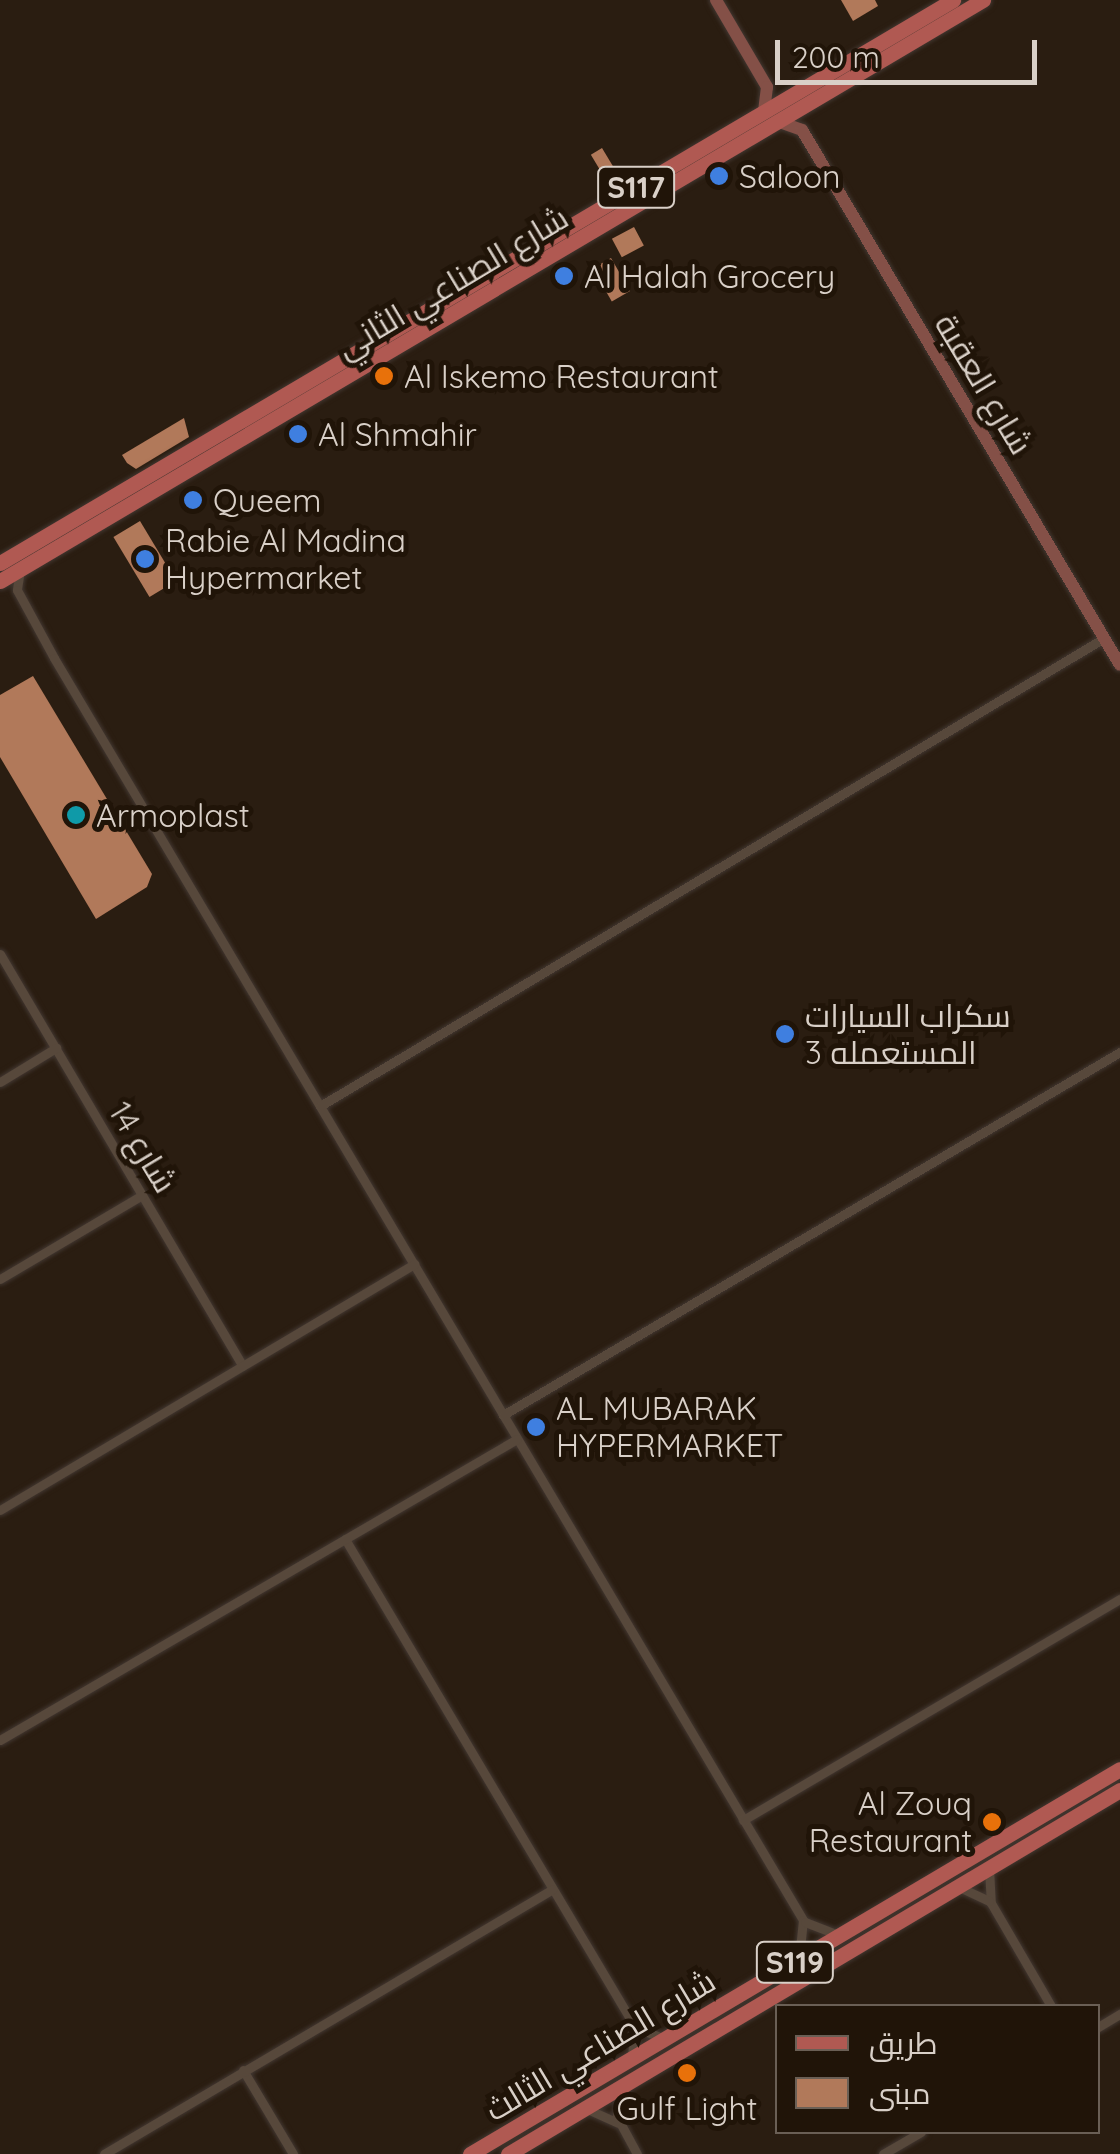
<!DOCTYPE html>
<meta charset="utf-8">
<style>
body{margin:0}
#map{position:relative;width:1120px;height:2154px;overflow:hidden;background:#2a1d11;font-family:Quicksand,Cairo,sans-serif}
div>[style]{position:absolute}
.building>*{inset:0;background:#b1795a;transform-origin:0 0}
.roads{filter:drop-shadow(0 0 2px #423731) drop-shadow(0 0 2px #423731)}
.street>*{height:9px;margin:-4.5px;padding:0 4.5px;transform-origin:4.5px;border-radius:4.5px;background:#57483b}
.secondary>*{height:12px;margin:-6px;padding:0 6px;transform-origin:6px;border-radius:6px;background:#845047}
.primary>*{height:15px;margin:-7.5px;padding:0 7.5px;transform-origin:7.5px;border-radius:7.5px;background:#b05952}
.dots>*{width:28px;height:28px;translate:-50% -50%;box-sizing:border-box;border:5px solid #201408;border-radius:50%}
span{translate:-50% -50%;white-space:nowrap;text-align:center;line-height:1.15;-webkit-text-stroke:10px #201408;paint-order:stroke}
.shield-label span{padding:2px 8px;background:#201408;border:2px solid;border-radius:8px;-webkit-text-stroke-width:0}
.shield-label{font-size:30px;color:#d9d0c8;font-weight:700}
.poi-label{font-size:32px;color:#d9d0c8}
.left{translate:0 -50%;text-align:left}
.right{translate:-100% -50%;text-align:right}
.street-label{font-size:32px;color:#d9d0c8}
.legend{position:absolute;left:775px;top:2004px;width:325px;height:130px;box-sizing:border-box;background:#201408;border:2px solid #6a5f55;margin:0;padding:12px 18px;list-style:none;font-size:30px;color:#d9d0c8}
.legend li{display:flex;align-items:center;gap:20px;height:50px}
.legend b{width:50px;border:2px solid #6a5f55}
.scale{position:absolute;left:775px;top:40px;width:262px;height:45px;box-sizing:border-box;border:5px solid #d9d0c8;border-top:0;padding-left:12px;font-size:30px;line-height:35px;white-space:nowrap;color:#d9d0c8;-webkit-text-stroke:8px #201408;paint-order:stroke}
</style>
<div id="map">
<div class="building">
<div style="clip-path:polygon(841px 0,875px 0,878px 6px,853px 21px)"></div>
<div style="left:602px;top:148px;width:33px;height:13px;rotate:59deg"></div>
<div style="left:634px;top:227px;width:21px;height:25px;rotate:62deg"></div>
<div style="left:611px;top:258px;width:38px;height:21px;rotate:60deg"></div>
<div style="clip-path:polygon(184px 418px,189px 437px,136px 469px,127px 463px,122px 455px)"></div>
<div style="left:140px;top:521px;width:70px;height:31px;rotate:59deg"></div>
<div style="clip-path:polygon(33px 676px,152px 874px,147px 887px,96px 919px,0 757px,0 695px)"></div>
</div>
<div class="roads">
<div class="street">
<div style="left:20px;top:570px;width:20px;rotate:99deg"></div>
<div style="left:17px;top:590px;width:77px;rotate:61.4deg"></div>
<div style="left:54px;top:658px;width:1468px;rotate:59.31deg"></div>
<div style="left:803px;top:1920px;width:38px;rotate:96deg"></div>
<div style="left:0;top:954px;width:478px;rotate:59.5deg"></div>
<div style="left:0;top:1082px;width:66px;rotate:-31.3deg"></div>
<div style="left:320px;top:1106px;width:913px;rotate:-30.83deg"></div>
<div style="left:0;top:1279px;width:165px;rotate:-30.6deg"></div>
<div style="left:503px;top:1415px;width:716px;rotate:-30.47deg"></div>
<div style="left:0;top:1510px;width:482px;rotate:-30.7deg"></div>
<div style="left:345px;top:1539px;width:568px;rotate:59.28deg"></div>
<div style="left:635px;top:2027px;width:29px;rotate:96deg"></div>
<div style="left:0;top:1740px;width:598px;rotate:-30.21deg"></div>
<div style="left:743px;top:1820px;width:437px;rotate:-30.4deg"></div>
<div style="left:989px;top:1868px;width:35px;rotate:87deg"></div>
<div style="left:991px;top:1903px;width:119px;rotate:59.8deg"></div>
<div style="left:959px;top:1887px;width:33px;rotate:25deg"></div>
<div style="left:805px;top:1922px;width:33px;rotate:21deg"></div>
<div style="left:635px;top:2027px;width:32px;rotate:22deg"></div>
<div style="left:1098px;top:2027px;width:26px;rotate:-31deg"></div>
<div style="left:243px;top:2070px;width:98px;rotate:59.2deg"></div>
<div style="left:622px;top:2088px;width:29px;rotate:100deg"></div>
<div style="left:617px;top:2117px;width:42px;rotate:61.6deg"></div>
<div style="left:587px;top:2109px;width:34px;rotate:24deg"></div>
<div style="left:104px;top:2154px;width:521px;rotate:-30.55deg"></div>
<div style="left:883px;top:2154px;width:44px;rotate:-30.1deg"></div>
</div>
<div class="secondary">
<div style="left:716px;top:0;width:101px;rotate:59.6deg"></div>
<div style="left:767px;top:87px;width:25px;rotate:97deg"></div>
<div style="left:777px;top:121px;width:27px;rotate:20deg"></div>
<div style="left:802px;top:130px;width:622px;rotate:59.27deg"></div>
</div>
<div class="primary">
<div style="left:0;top:563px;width:1107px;rotate:-30.57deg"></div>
<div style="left:0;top:581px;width:1142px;rotate:-30.59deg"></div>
<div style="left:470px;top:2154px;width:755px;rotate:-30.64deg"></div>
<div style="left:508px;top:2154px;width:712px;rotate:-30.74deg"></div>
</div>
</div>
<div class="dots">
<div style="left:719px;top:176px;background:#3f7fe0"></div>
<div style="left:564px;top:276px;background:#3f7fe0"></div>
<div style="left:384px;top:376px;background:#e8710a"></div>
<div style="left:298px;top:434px;background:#3f7fe0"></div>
<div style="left:193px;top:500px;background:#3f7fe0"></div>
<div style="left:145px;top:559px;background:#3f7fe0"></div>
<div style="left:76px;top:815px;background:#0f9aa8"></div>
<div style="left:785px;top:1034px;background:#3f7fe0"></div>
<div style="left:536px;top:1427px;background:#3f7fe0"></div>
<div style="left:992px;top:1822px;background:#e8710a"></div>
<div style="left:687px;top:2073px;background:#e8710a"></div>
</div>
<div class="shield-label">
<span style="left:636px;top:187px">S117</span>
<span style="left:795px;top:1962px">S119</span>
</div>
<div class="poi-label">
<span class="left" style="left:739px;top:176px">Saloon</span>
<span class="left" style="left:584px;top:276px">Al Halah Grocery</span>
<span class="left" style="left:404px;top:376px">Al Iskemo Restaurant</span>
<span class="left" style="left:318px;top:434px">Al Shmahir</span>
<span class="left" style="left:213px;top:500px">Queem</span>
<span class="left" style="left:165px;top:559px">Rabie Al Madina<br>Hypermarket</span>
<span class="left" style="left:96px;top:815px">Armoplast</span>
<span class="left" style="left:805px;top:1034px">سكراب السيارات<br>المستعمله 3</span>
<span class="left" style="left:556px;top:1427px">AL MUBARAK<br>HYPERMARKET</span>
<span class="right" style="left:972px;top:1822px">Al Zouq<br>Restaurant</span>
<span style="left:687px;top:2108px">Gulf Light</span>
</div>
<div class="street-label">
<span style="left:452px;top:282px;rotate:-31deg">شارع الصناعي الثاني</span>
<span style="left:984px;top:384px;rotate:59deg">شارع العقبة</span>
<span style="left:143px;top:1147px;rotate:59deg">شارع 14</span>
<span style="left:600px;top:2045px;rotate:-31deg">شارع الصناعي الثالث</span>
</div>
<ul class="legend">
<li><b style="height:12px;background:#b05952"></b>طريق</li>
<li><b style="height:28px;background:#b1795a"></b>مبنى</li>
</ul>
<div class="scale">200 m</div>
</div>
